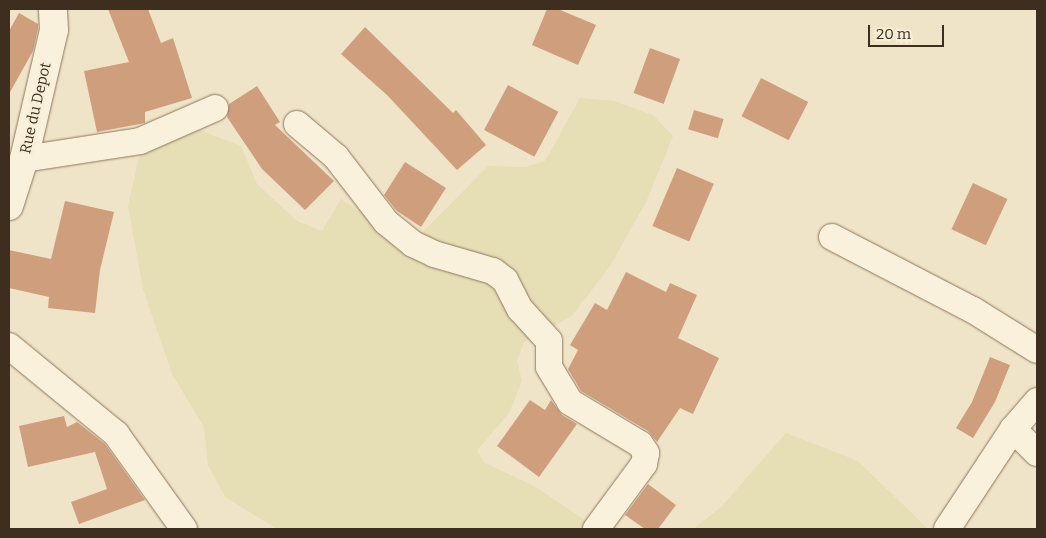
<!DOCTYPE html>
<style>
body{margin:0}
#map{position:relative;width:1046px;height:538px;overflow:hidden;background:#f0e4c8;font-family:Bitter,serif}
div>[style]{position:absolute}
.farmland>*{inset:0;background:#e6deb5}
.building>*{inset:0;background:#cf9f7d;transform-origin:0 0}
.roads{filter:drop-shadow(0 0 1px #8d765c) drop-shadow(0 0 1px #8d765c)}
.minor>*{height:26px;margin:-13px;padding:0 13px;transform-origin:13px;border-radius:13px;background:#faf1dc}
.tertiary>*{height:28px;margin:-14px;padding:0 14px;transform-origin:14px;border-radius:14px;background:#faf1dc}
span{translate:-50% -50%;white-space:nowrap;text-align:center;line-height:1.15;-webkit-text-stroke:4px #f7eed8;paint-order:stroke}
.street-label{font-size:15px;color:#3d2e20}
.frame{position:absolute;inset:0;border:10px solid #3d2e20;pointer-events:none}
.scale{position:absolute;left:868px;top:25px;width:76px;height:22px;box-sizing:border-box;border:2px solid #3d2e20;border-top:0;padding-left:6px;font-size:15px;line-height:18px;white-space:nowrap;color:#3d2e20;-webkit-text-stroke:4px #f7eed8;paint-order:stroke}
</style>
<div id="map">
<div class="farmland">
<div style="clip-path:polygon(580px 98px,614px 101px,653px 115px,673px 136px,647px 200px,610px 266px,572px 316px,524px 342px,517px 361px,522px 381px,509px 413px,477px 451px,485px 463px,536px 487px,598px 529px,277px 529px,225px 497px,208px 465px,204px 427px,172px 374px,143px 289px,128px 206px,139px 157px,159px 133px,200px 130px,241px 146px,257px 184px,297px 221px,322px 231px,341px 199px,390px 232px,421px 234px,488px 166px,525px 167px,545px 161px)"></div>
<div style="clip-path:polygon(786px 433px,858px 461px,928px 529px,693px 529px,722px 506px)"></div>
</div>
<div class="building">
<div style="clip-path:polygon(108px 9px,148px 9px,161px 43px,173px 38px,192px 98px,145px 112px,145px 123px,97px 132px,84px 71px,129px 62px)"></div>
<div style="clip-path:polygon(547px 9px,558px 9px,596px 25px,578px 65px,532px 45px)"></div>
<div style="clip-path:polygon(19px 13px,38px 24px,38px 29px,33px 51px,9px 94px,9px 31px)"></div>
<div style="clip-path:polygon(365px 27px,453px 113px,456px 110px,486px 145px,457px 170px,388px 96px,341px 54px)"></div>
<div style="left:650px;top:48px;width:32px;height:48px;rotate:20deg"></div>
<div style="left:761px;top:78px;width:53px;height:43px;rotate:27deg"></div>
<div style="left:508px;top:85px;width:57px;height:51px;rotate:28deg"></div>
<div style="clip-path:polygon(257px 86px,280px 122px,275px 125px,334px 181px,305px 210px,262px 169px,227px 117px,229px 104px)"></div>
<div style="left:694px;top:110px;width:31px;height:20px;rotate:17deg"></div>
<div style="clip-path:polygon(405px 162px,446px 188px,421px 227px,397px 211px,384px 195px)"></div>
<div style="left:677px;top:168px;width:40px;height:63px;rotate:23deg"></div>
<div style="left:973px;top:183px;width:38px;height:51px;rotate:25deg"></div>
<div style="clip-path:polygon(65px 201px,114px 212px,100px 270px,95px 313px,48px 308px,49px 297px,9px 288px,9px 250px,51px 259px)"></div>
<div style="clip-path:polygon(626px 272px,666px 292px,670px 283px,697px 295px,678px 338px,719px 358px,693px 414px,680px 408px,657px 442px,648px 431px,581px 391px,568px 369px,578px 350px,570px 345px,595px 303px,607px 310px)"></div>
<div style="clip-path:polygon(990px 357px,1010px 365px,995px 402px,973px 438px,956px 428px,972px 402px)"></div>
<div style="clip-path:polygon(530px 400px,545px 410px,551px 400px,562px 415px,577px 424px,539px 477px,497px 446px)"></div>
<div style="clip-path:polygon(64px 416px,67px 427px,77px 422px,105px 444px,145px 500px,79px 524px,71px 502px,107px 489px,95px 452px,28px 467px,19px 426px)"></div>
<div style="clip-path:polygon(648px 484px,676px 505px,658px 529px,645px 529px,625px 515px)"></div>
</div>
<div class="roads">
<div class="minor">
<div style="left:297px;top:124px;width:51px;rotate:40.2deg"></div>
<div style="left:336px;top:157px;width:82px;rotate:52.4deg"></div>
<div style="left:386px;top:222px;width:35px;rotate:39deg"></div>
<div style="left:413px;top:244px;width:23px;rotate:25deg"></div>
<div style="left:434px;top:254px;width:61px;rotate:16.1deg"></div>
<div style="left:493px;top:271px;width:15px;rotate:37deg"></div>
<div style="left:505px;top:280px;width:33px;rotate:63deg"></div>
<div style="left:520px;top:309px;width:43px;rotate:47.8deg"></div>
<div style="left:549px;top:341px;width:26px;rotate:90deg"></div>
<div style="left:549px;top:367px;width:41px;rotate:59deg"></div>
<div style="left:570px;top:402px;width:82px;rotate:31deg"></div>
<div style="left:640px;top:444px;width:11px;rotate:56deg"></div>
<div style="left:646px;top:453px;width:11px;rotate:100deg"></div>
<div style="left:644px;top:464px;width:81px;rotate:126.4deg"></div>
<div style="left:24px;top:159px;width:117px;rotate:-8.8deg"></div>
<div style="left:140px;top:141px;width:82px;rotate:-23.7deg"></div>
<div style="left:832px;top:237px;width:159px;rotate:27.4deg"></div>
<div style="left:973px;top:310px;width:75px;rotate:32deg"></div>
<div style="left:9px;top:346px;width:139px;rotate:39.4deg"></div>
<div style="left:116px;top:434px;width:117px;rotate:54.4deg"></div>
<div style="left:1013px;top:429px;width:34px;rotate:45deg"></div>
<div style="left:947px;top:529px;width:120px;rotate:-56.6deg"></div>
<div style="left:1013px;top:429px;width:37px;rotate:-49deg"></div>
</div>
<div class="tertiary">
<div style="left:9px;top:206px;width:49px;rotate:-72.3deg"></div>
<div style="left:24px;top:159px;width:132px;rotate:-76.9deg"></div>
<div style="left:54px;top:30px;width:21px;rotate:-93deg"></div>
</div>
</div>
<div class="street-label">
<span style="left:36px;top:108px;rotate:-77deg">Rue du Depot</span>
</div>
<div class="frame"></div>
<div class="scale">20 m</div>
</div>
